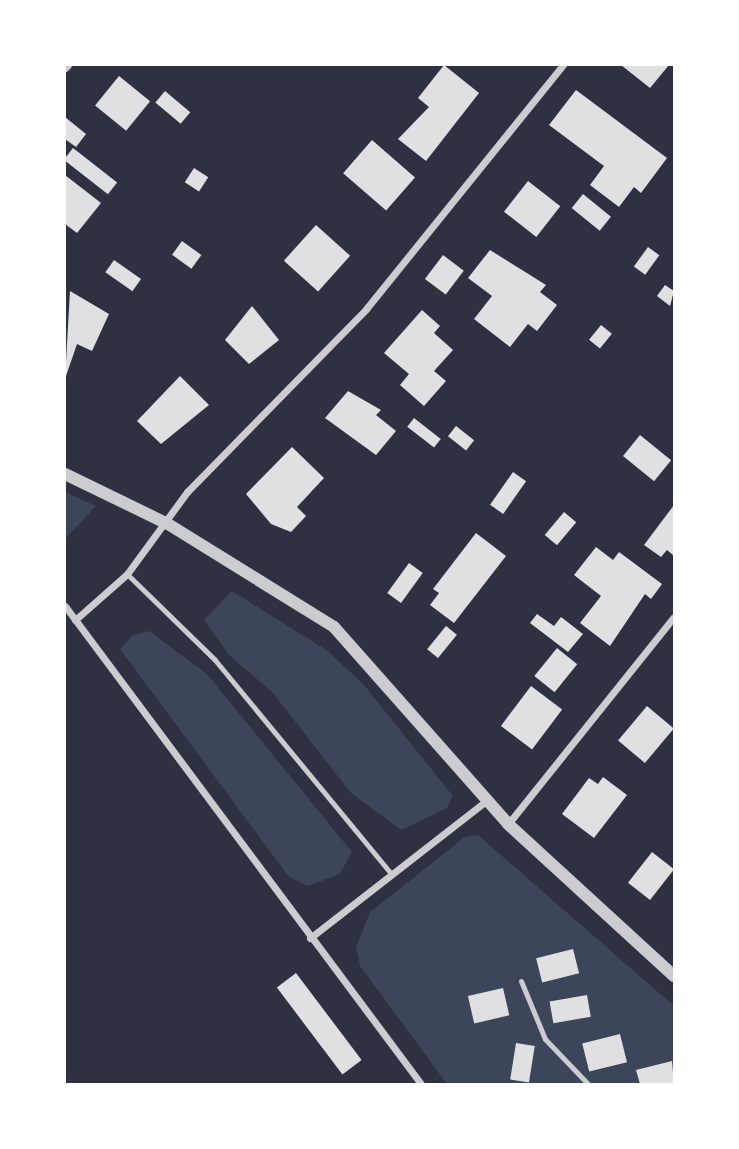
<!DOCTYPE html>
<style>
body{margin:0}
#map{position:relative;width:739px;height:1149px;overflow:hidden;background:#2d3142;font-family:"Titillium Web",sans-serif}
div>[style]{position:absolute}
.green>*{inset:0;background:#3c4559}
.building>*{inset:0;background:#e0e0e3;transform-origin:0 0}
.service>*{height:5px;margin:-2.5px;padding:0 2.5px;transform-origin:2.5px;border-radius:2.5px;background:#caccd0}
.minor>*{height:7px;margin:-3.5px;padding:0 3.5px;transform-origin:3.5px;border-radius:3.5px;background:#caccd0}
.tertiary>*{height:12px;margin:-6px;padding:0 6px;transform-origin:6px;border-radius:6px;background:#caccd0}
span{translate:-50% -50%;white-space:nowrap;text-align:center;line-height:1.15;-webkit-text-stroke:7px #fff;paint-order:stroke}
.frame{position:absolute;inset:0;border:66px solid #fff;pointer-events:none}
</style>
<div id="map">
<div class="green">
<div style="clip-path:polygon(65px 492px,96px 506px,65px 539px)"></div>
<div style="clip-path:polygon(232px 591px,328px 651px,364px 685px,453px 796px,447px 808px,401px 830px,351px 793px,273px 693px,229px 655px,204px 620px)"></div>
<div style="clip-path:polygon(149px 631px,207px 674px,352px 852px,340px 874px,308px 886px,289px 877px,120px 649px,133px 635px)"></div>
<div style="clip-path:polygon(478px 835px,674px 1006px,674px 1084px,447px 1084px,360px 966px,356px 947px,370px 912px,465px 837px)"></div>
</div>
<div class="building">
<div style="clip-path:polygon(444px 65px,479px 93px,426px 161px,398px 139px,429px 107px,418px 98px)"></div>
<div style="clip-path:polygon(621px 65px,669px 65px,650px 88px)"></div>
<div style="left:119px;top:76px;width:40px;height:38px;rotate:39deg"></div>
<div style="clip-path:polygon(576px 90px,667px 158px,641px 193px,634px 187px,619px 207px,590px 185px,604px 166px,549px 125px)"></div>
<div style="left:165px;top:91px;width:33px;height:15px;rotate:40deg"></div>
<div style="clip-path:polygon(65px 117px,86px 134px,76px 147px,65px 139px)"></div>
<div style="left:372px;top:140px;width:57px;height:44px;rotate:41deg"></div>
<div style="left:73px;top:148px;width:56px;height:15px;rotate:38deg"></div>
<div style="left:194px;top:168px;width:17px;height:17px;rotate:33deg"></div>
<div style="clip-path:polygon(65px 175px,101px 203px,77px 233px,65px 224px)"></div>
<div style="left:528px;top:181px;width:41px;height:39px;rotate:38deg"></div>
<div style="left:583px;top:194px;width:36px;height:18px;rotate:39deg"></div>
<div style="left:316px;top:225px;width:46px;height:48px;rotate:42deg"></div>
<div style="left:182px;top:241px;width:24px;height:17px;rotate:36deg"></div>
<div style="left:648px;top:247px;width:14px;height:24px;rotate:36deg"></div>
<div style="clip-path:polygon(490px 250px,546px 285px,540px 292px,557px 305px,537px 331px,528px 324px,510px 347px,474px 319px,492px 296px,468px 278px)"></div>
<div style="left:443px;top:255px;width:26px;height:30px;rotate:37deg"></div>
<div style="left:114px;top:260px;width:33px;height:15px;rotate:35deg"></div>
<div style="clip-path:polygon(665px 285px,674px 291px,670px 306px,657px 296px)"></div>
<div style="clip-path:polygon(70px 291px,109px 314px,92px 351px,77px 344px,65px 379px)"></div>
<div style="clip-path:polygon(252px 306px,279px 340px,249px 364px,225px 340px)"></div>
<div style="clip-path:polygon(422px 310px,440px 326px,434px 333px,453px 350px,434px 371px,446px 381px,424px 406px,400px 385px,409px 374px,384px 353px)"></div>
<div style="left:601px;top:325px;width:14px;height:19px;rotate:39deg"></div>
<div style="clip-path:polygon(180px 376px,209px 405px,161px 444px,137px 421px)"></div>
<div style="clip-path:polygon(348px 391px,381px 410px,376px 415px,396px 431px,376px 455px,325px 418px)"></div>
<div style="left:414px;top:418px;width:34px;height:11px;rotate:38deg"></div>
<div style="left:456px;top:426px;width:23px;height:13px;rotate:38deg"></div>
<div style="left:640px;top:435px;width:40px;height:27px;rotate:39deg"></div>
<div style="clip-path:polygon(292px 447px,324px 478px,297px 507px,306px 516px,291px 532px,271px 524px,246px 494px)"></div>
<div style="left:513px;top:472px;width:16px;height:40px;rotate:35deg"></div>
<div style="clip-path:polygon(674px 505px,674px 556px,667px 550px,661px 557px,644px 545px)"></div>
<div style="left:564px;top:512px;width:16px;height:30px;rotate:40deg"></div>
<div style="clip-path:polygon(476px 533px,506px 556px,454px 623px,430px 605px,439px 593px,433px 589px)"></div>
<div style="clip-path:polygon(596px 547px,613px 560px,619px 552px,662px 584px,651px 599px,645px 594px,610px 646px,580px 623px,601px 596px,574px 575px)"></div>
<div style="left:409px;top:563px;width:17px;height:37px;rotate:36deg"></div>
<div style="clip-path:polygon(537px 614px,554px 626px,561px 617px,583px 634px,568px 652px,530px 623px)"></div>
<div style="left:446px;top:626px;width:14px;height:30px;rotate:39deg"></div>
<div style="left:557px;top:648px;width:26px;height:36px;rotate:39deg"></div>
<div style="left:531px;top:686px;width:39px;height:50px;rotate:37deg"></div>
<div style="left:647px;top:706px;width:35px;height:45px;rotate:40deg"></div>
<div style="clip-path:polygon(603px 777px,627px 795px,594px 838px,562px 814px,589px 778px,598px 784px)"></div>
<div style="left:652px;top:852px;width:28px;height:39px;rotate:38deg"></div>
<div style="left:573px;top:949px;width:25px;height:38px;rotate:76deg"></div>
<div style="left:296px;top:973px;width:109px;height:24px;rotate:53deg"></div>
<div style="left:503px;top:988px;width:28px;height:36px;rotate:77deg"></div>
<div style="left:587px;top:995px;width:22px;height:38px;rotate:80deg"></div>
<div style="left:620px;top:1034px;width:29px;height:39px;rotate:76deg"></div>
<div style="left:516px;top:1043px;width:19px;height:37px;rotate:9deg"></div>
<div style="clip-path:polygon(672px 1061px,674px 1084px,640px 1084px,636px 1070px)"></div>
</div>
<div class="service">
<div style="left:127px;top:574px;width:123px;rotate:44.3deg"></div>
<div style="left:215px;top:660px;width:278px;rotate:50.5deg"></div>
<div style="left:521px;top:981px;width:63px;rotate:67.5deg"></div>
<div style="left:545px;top:1039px;width:62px;rotate:46.3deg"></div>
</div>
<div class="minor">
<div style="left:65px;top:68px;width:4px;rotate:-45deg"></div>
<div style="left:65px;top:606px;width:596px;rotate:53.32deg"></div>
<div style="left:75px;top:620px;width:69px;rotate:-41.5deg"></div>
<div style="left:127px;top:574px;width:102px;rotate:-53.8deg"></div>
<div style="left:187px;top:492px;width:256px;rotate:-45.6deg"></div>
<div style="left:366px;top:309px;width:314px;rotate:-51.1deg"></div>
<div style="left:508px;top:824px;width:265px;rotate:-51.3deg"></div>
<div style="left:310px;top:938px;width:223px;rotate:-37.9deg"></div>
</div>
<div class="tertiary">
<div style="left:65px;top:474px;width:114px;rotate:25.9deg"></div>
<div style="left:168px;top:524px;width:195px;rotate:31.8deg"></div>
<div style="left:334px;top:627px;width:263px;rotate:48.5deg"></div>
<div style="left:508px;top:824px;width:225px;rotate:42.5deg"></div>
</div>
<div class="frame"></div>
</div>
